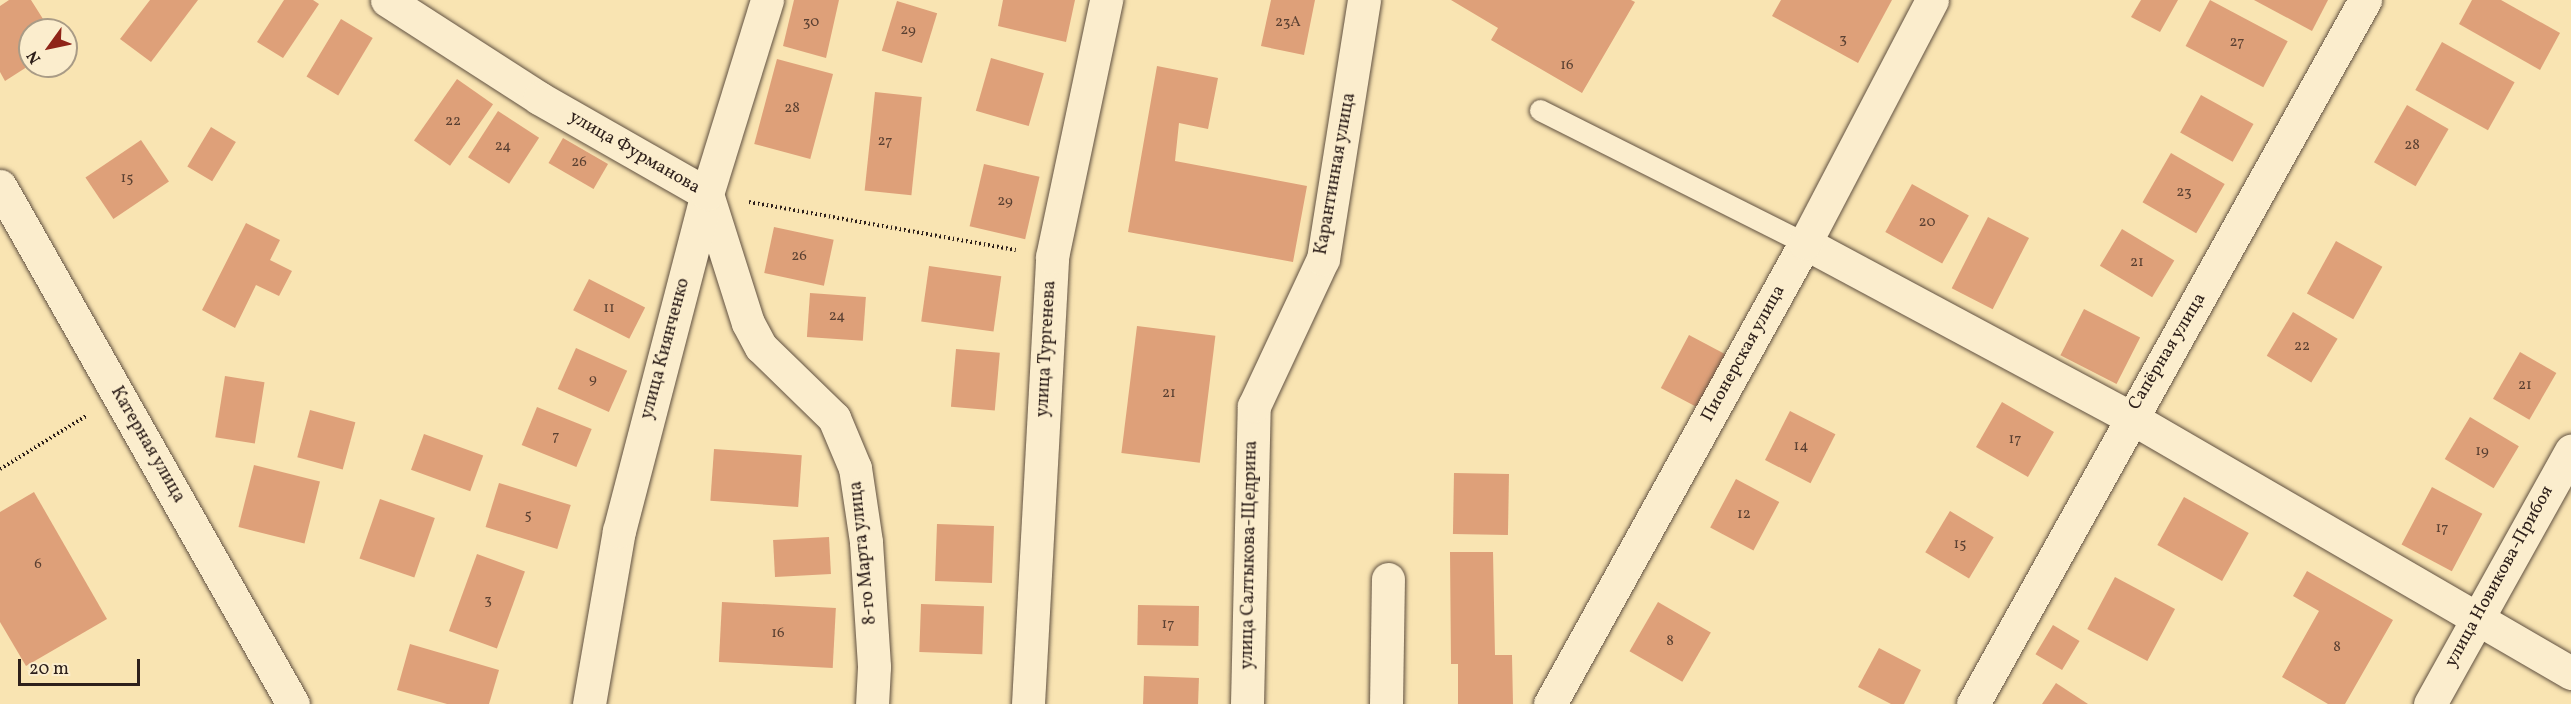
<!DOCTYPE html>
<meta charset="utf-8">
<style>
body{margin:0}
#map{position:relative;width:2571px;height:704px;overflow:hidden;background:#f9e4b2;font-family:Vollkorn,serif}
div>[style]{position:absolute}
.building>*{inset:0;background:#dea079;transform-origin:0 0}
.path>*{height:4px;margin-top:-2px;transform-origin:0;background:repeating-linear-gradient(90deg,#2e201b 0 1.5px,transparent 0 4.5px)}
.roads{filter:drop-shadow(0 0 2px #615141) drop-shadow(0 0 2px #615141)}
.lane>*{height:21px;margin:-10.5px;padding:0 10.5px;transform-origin:10.5px;border-radius:10.5px;background:#fbedcd}
.street>*{height:33px;margin:-16.5px;padding:0 16.5px;transform-origin:16.5px;border-radius:16.5px;background:#fbedcd}
.secondary>*{height:33px;margin:-16.5px;padding:0 16.5px;transform-origin:16.5px;border-radius:16.5px;background:#fbedcd}
span{translate:-50% -50%;white-space:nowrap;text-align:center;line-height:1.15;-webkit-text-stroke:6px #fbedcd;paint-order:stroke}
.number-label{font-size:15px;color:#5a4032}
.number-label span{-webkit-text-stroke-width:0}
.street-label{font-size:18px;color:#2e201b}
.north{position:absolute;left:18px;top:18px;width:60px;height:60px;box-sizing:border-box;background:#fbedcd;border:2px solid #a99b86;border-radius:50%;rotate:237deg;font-size:16px;font-weight:700;line-height:24px;text-align:center;color:#2e201b}
.north::after{content:'';display:block;margin:auto;width:21px;height:27px;background:#8f2418;clip-path:polygon(50% 0,100% 100%,50% 72%,0 100%)}
.scale{position:absolute;left:18px;top:659px;width:122px;height:27px;box-sizing:border-box;border:3px solid #2e201b;border-top:0;padding-left:8px;font-size:18px;line-height:21px;white-space:nowrap;color:#2e201b;-webkit-text-stroke:4px #fbedcd;paint-order:stroke}
</style>
<div id="map">
<div class="building">
<div style="clip-path:polygon(9px 0,31px 0,50px 30px,30px 30px,30px 65px,5px 81px,0 72px,0 6px)"></div>
<div style="clip-path:polygon(150px 0,198px 0,151px 62px,120px 39px)"></div>
<div style="clip-path:polygon(284px 0,313px 0,319px 4px,283px 58px,257px 42px)"></div>
<div style="clip-path:polygon(794px 0,839px 0,826px 58px,783px 46px)"></div>
<div style="clip-path:polygon(1003px 0,1075px 0,1066px 42px,998px 26px)"></div>
<div style="clip-path:polygon(1271px 0,1315px 0,1304px 55px,1261px 46px)"></div>
<div style="clip-path:polygon(1451px 0,1631px 0,1635px 2px,1582px 93px,1491px 40px,1498px 28px)"></div>
<div style="clip-path:polygon(1781px 0,1892px 0,1858px 63px,1772px 16px)"></div>
<div style="clip-path:polygon(2141px 0,2178px 0,2160px 32px,2131px 17px)"></div>
<div style="left:2210px;top:0;width:88px;height:52px;rotate:28deg"></div>
<div style="clip-path:polygon(2254px 0,2328px 0,2312px 31px)"></div>
<div style="clip-path:polygon(2472px 0,2501px 0,2560px 33px,2540px 70px,2459px 24px)"></div>
<div style="left:897px;top:1px;width:42px;height:52px;rotate:17deg"></div>
<div style="left:341px;top:19px;width:37px;height:67px;rotate:31deg"></div>
<div style="left:2442px;top:42px;width:83px;height:55px;rotate:29deg"></div>
<div style="left:991px;top:58px;width:55px;height:55px;rotate:16deg"></div>
<div style="left:777px;top:59px;width:58px;height:88px;rotate:15deg"></div>
<div style="clip-path:polygon(1157px 66px,1218px 78px,1208px 129px,1179px 123px,1175px 161px,1307px 186px,1293px 262px,1128px 232px)"></div>
<div style="left:457px;top:79px;width:44px;height:75px;rotate:35deg"></div>
<div style="left:875px;top:92px;width:47px;height:99px;rotate:6deg"></div>
<div style="left:2201px;top:95px;width:60px;height:43px;rotate:29deg"></div>
<div style="left:2407px;top:105px;width:48px;height:66px;rotate:30deg"></div>
<div style="left:498px;top:111px;width:49px;height:55px;rotate:33deg"></div>
<div style="left:211px;top:127px;width:29px;height:46px;rotate:31deg"></div>
<div style="left:563px;top:138px;width:52px;height:29px;rotate:30deg"></div>
<div style="left:141px;top:140px;width:50px;height:67px;rotate:56deg"></div>
<div style="left:2171px;top:153px;width:62px;height:57px;rotate:30deg"></div>
<div style="left:984px;top:164px;width:57px;height:64px;rotate:13deg"></div>
<div style="left:1912px;top:184px;width:65px;height:55px;rotate:29deg"></div>
<div style="left:1988px;top:217px;width:46px;height:80px;rotate:27deg"></div>
<div style="clip-path:polygon(246px 223px,280px 240px,270px 260px,292px 271px,279px 296px,256px 285px,235px 328px,202px 310px)"></div>
<div style="left:774px;top:227px;width:61px;height:47px;rotate:12deg"></div>
<div style="left:2122px;top:229px;width:61px;height:43px;rotate:31deg"></div>
<div style="left:2336px;top:241px;width:53px;height:60px;rotate:29deg"></div>
<div style="left:929px;top:266px;width:73px;height:56px;rotate:8deg"></div>
<div style="left:589px;top:279px;width:63px;height:35px;rotate:27deg"></div>
<div style="left:810px;top:293px;width:56px;height:44px;rotate:4deg"></div>
<div style="left:2084px;top:309px;width:63px;height:52px;rotate:27deg"></div>
<div style="left:2293px;top:312px;width:52px;height:51px;rotate:31deg"></div>
<div style="left:1137px;top:326px;width:79px;height:128px;rotate:7deg"></div>
<div style="left:1689px;top:335px;width:47px;height:60px;rotate:28deg"></div>
<div style="left:576px;top:348px;width:56px;height:45px;rotate:24deg"></div>
<div style="left:956px;top:349px;width:44px;height:58px;rotate:5deg"></div>
<div style="left:2520px;top:352px;width:42px;height:54px;rotate:30deg"></div>
<div style="left:225px;top:376px;width:40px;height:62px;rotate:9deg"></div>
<div style="left:2002px;top:402px;width:60px;height:52px;rotate:30deg"></div>
<div style="left:537px;top:407px;width:59px;height:41px;rotate:22deg"></div>
<div style="left:310px;top:410px;width:47px;height:49px;rotate:15deg"></div>
<div style="left:1790px;top:411px;width:51px;height:55px;rotate:27deg"></div>
<div style="left:2470px;top:417px;width:57px;height:49px;rotate:31deg"></div>
<div style="left:424px;top:434px;width:63px;height:38px;rotate:20deg"></div>
<div style="left:714px;top:449px;width:88px;height:52px;rotate:4deg"></div>
<div style="left:254px;top:465px;width:68px;height:64px;rotate:14deg"></div>
<div style="left:1454px;top:473px;width:55px;height:61px;rotate:1deg"></div>
<div style="left:1736px;top:479px;width:49px;height:55px;rotate:28deg"></div>
<div style="left:499px;top:483px;width:75px;height:46px;rotate:17deg"></div>
<div style="left:2432px;top:487px;width:57px;height:65px;rotate:28deg"></div>
<div style="clip-path:polygon(34px 492px,107px 619px,26px 666px,0 622px,0 512px)"></div>
<div style="left:2184px;top:497px;width:74px;height:55px;rotate:29deg"></div>
<div style="left:380px;top:499px;width:58px;height:63px;rotate:19deg"></div>
<div style="left:1950px;top:511px;width:51px;height:48px;rotate:31deg"></div>
<div style="left:937px;top:524px;width:57px;height:57px;rotate:2deg"></div>
<div style="left:829px;top:537px;width:37px;height:56px;rotate:87deg"></div>
<div style="clip-path:polygon(1450px 552px,1493px 552px,1495px 655px,1512px 655px,1513px 704px,1458px 704px,1458px 664px,1451px 664px)"></div>
<div style="left:477px;top:554px;width:51px;height:82px;rotate:20deg"></div>
<div style="clip-path:polygon(2307px 571px,2393px 620px,2345px 704px,2328px 704px,2282px 677px,2319px 611px,2293px 596px)"></div>
<div style="left:2115px;top:577px;width:68px;height:59px;rotate:28deg"></div>
<div style="left:722px;top:602px;width:114px;height:60px;rotate:3deg"></div>
<div style="left:1658px;top:602px;width:61px;height:57px;rotate:30deg"></div>
<div style="left:921px;top:604px;width:63px;height:48px;rotate:2deg"></div>
<div style="left:1138px;top:605px;width:61px;height:40px;rotate:1deg"></div>
<div style="left:2053px;top:625px;width:31px;height:34px;rotate:31deg"></div>
<div style="clip-path:polygon(410px 644px,499px 670px,489px 704px,447px 704px,397px 690px)"></div>
<div style="clip-path:polygon(1879px 648px,1921px 670px,1904px 704px,1891px 704px,1858px 687px)"></div>
<div style="left:1144px;top:676px;width:55px;height:28px;rotate:2deg"></div>
<div style="clip-path:polygon(2056px 683px,2088px 704px,2042px 704px)"></div>
</div>
<div class="path">
<div style="left:749px;top:202px;width:271px;rotate:10.2deg"></div>
<div style="left:0;top:469px;width:101px;rotate:-31.6deg"></div>
</div>
<div class="roads">
<div class="lane">
<div style="left:1540px;top:110px;width:297px;rotate:26.7deg"></div>
</div>
<div class="street">
<div style="left:387px;top:0;width:181px;rotate:32.8deg"></div>
<div style="left:539px;top:98px;width:193px;rotate:29.7deg"></div>
<div style="left:0;top:186px;width:595px;rotate:60.51deg"></div>
<div style="left:707px;top:194px;width:135px;rotate:72.4deg"></div>
<div style="left:748px;top:323px;width:27px;rotate:62deg"></div>
<div style="left:761px;top:347px;width:102px;rotate:44.2deg"></div>
<div style="left:834px;top:418px;width:54px;rotate:67.2deg"></div>
<div style="left:855px;top:468px;width:75px;rotate:81.5deg"></div>
<div style="left:866px;top:542px;width:125px;rotate:86.3deg"></div>
<div style="left:874px;top:667px;width:37px;rotate:93deg"></div>
<div style="left:1805px;top:243px;width:369px;rotate:28.2deg"></div>
<div style="left:2130px;top:417px;width:510px;rotate:30.14deg"></div>
<div style="left:589px;top:704px;width:176px;rotate:-80.2deg"></div>
<div style="left:619px;top:531px;width:348px;rotate:-75.4deg"></div>
<div style="left:707px;top:194px;width:203px;rotate:-72.8deg"></div>
<div style="left:1028px;top:704px;width:448px;rotate:-86.9deg"></div>
<div style="left:1052px;top:257px;width:263px;rotate:-78.1deg"></div>
<div style="left:1386px;top:704px;width:125px;rotate:-89.1deg"></div>
<div style="left:1550px;top:704px;width:527px;rotate:-61.05deg"></div>
<div style="left:1805px;top:243px;width:274px;rotate:-62.4deg"></div>
<div style="left:1973px;top:704px;width:806px;rotate:-60.89deg"></div>
<div style="left:2430px;top:704px;width:290px;rotate:-60.9deg"></div>
</div>
<div class="secondary">
<div style="left:1247px;top:704px;width:298px;rotate:-88.7deg"></div>
<div style="left:1254px;top:406px;width:162px;rotate:-64.9deg"></div>
<div style="left:1323px;top:259px;width:262px;rotate:-81deg"></div>
</div>
</div>
<div class="number-label">
<span style="left:811px;top:23px">30</span>
<span style="left:1288px;top:23px">23А</span>
<span style="left:908px;top:31px">29</span>
<span style="left:1843px;top:40px">3</span>
<span style="left:2237px;top:43px">27</span>
<span style="left:1567px;top:66px">16</span>
<span style="left:792px;top:109px">28</span>
<span style="left:453px;top:122px">22</span>
<span style="left:885px;top:142px">27</span>
<span style="left:2412px;top:146px">28</span>
<span style="left:503px;top:147px">24</span>
<span style="left:579px;top:163px">26</span>
<span style="left:127px;top:179px">15</span>
<span style="left:2184px;top:193px">23</span>
<span style="left:1005px;top:202px">29</span>
<span style="left:1927px;top:223px">20</span>
<span style="left:799px;top:257px">26</span>
<span style="left:2137px;top:263px">21</span>
<span style="left:609px;top:309px">11</span>
<span style="left:837px;top:317px">24</span>
<span style="left:2302px;top:347px">22</span>
<span style="left:593px;top:380px">9</span>
<span style="left:2525px;top:386px">21</span>
<span style="left:1169px;top:394px">21</span>
<span style="left:556px;top:437px">7</span>
<span style="left:2015px;top:440px">17</span>
<span style="left:1801px;top:447px">14</span>
<span style="left:2482px;top:452px">19</span>
<span style="left:1744px;top:515px">12</span>
<span style="left:528px;top:516px">5</span>
<span style="left:2442px;top:529px">17</span>
<span style="left:1960px;top:545px">15</span>
<span style="left:38px;top:565px">6</span>
<span style="left:488px;top:601px">3</span>
<span style="left:1168px;top:625px">17</span>
<span style="left:778px;top:634px">16</span>
<span style="left:1670px;top:642px">8</span>
<span style="left:2337px;top:648px">8</span>
</div>
<div class="street-label">
<span style="left:634px;top:153px;rotate:30deg">улица Фурманова</span>
<span style="left:1336px;top:174px;rotate:-80deg">Карантинная улица</span>
<span style="left:666px;top:349px;rotate:-75deg">улица Киянченко</span>
<span style="left:1047px;top:349px;rotate:-87deg">улица Тургенева</span>
<span style="left:2168px;top:352px;rotate:-59deg">Сапёрная улица</span>
<span style="left:1744px;top:354px;rotate:-61deg">Пионерская улица</span>
<span style="left:147px;top:445px;rotate:60deg">Катерная улица</span>
<span style="left:864px;top:553px;rotate:-96deg">8-го Марта улица</span>
<span style="left:1250px;top:555px;rotate:-89deg">улица Салтыкова-Щедрина</span>
<span style="left:2500px;top:577px;rotate:-61deg">улица Новикова-Прибоя</span>
</div>
<div class="north">N</div>
<div class="scale">20 m</div>
</div>
